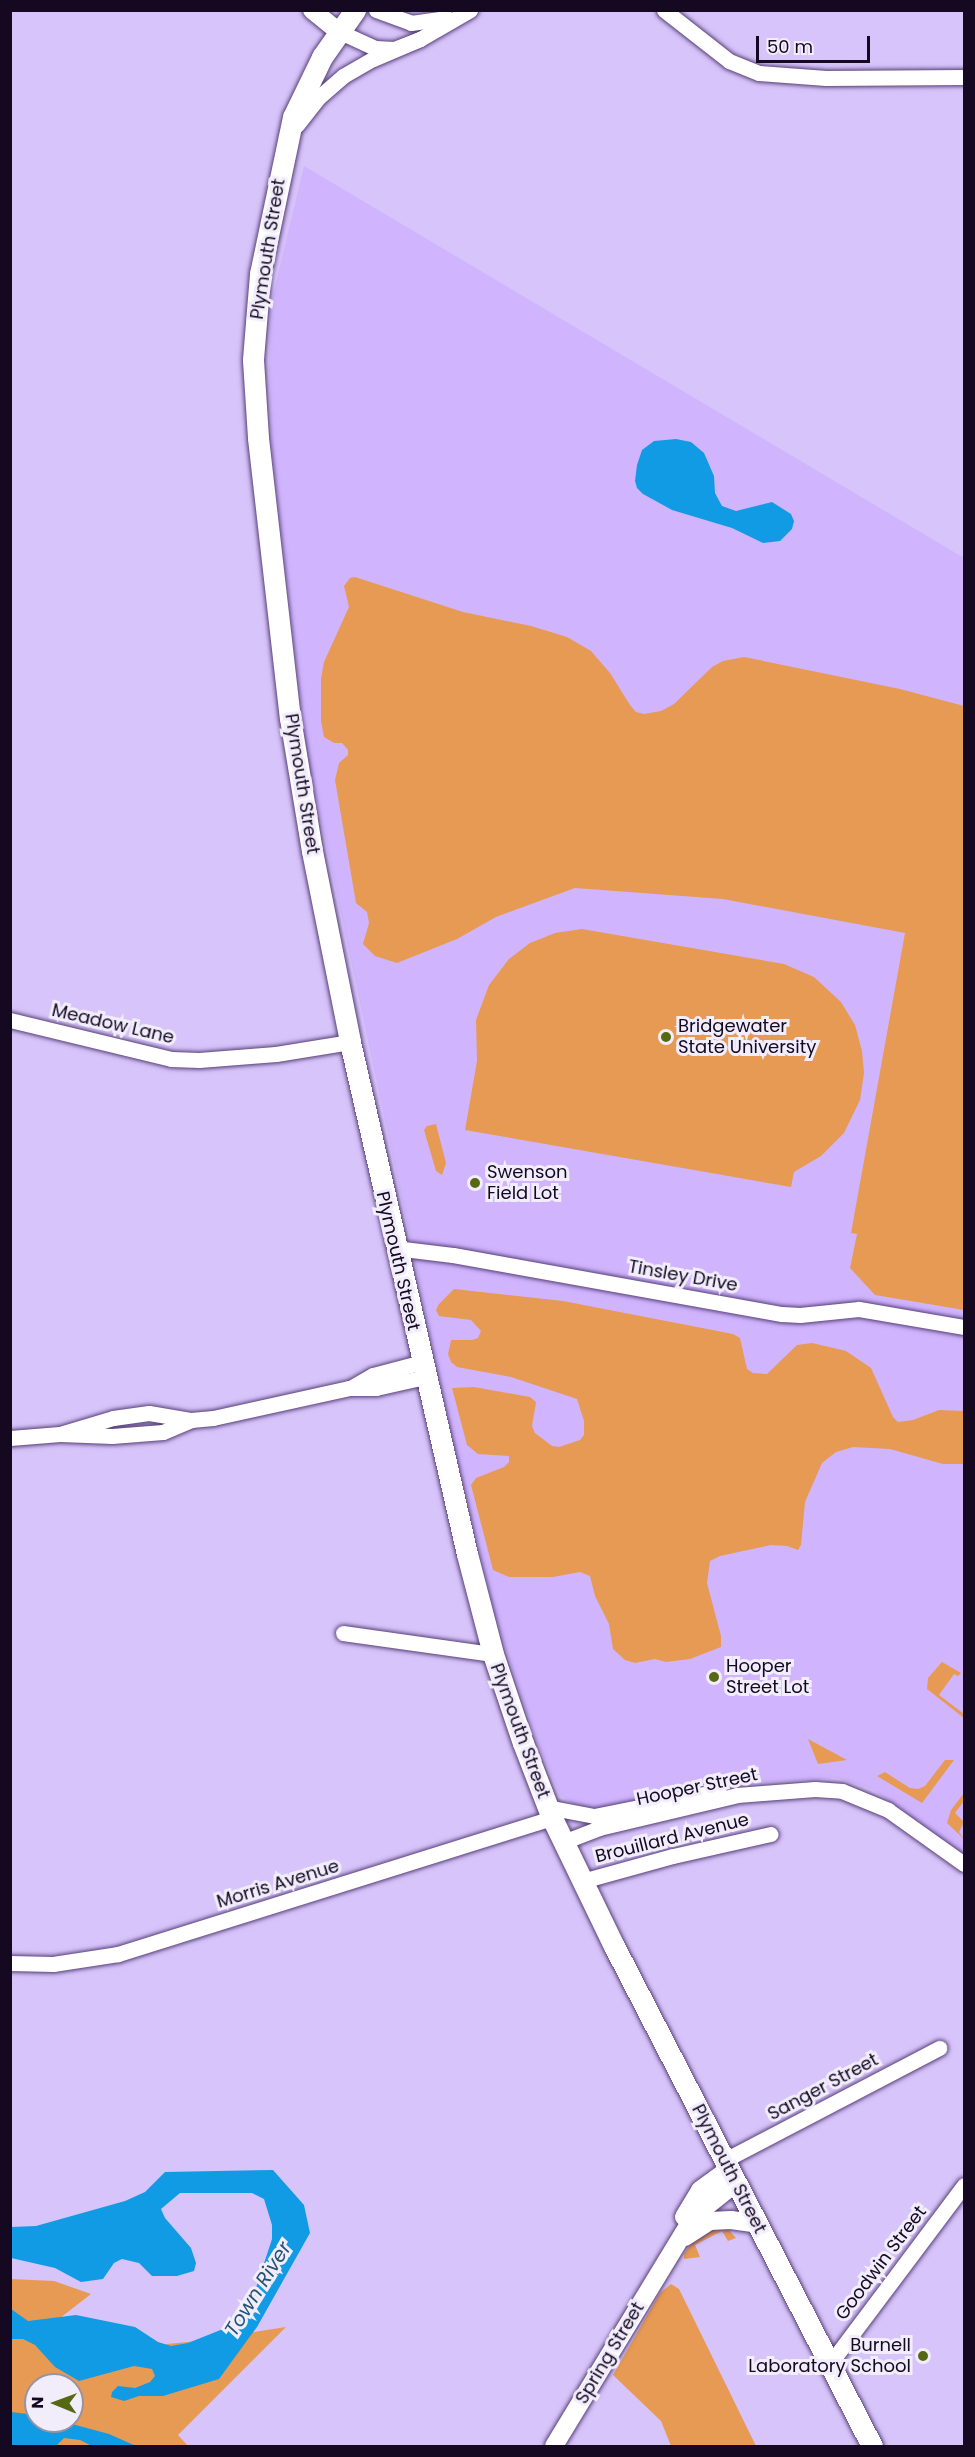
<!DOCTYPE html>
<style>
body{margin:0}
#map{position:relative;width:975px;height:2457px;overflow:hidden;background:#d7c4fa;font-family:Poppins,sans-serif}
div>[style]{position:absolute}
.built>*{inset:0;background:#d0b4fe}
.green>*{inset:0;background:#e79a53}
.water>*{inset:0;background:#129be5}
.roads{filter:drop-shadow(0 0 2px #573f79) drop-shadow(0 0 2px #573f79)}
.minor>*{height:15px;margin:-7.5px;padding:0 7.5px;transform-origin:7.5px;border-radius:7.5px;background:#fff}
.tertiary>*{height:18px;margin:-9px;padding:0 9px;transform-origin:9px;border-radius:9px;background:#fff}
.secondary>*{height:21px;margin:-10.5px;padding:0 10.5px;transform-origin:10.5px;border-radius:10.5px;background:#fff}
.dots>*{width:16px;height:16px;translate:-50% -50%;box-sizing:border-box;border:3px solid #f1edfb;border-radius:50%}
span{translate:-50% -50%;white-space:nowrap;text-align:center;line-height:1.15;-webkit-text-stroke:6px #f1edfb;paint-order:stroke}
.street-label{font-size:18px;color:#140921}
.poi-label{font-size:18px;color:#140921}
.left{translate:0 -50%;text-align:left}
.right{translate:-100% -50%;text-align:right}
.water-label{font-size:20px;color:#265373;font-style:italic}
.frame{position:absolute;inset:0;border:12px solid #140921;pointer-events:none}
.north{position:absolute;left:24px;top:2373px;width:60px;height:60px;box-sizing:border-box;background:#f1edfb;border:2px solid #9992a4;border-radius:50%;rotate:271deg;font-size:16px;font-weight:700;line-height:24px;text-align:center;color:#140921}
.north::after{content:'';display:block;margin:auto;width:21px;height:27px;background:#566813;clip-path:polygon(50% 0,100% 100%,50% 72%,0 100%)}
.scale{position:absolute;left:756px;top:36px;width:114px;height:27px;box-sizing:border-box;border:3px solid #140921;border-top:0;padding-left:8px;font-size:18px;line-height:21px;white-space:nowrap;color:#140921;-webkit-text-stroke:4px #f1edfb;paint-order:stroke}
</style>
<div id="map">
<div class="built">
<div style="clip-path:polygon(304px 166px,964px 558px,964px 1855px,872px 1789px,837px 1778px,713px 1785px,594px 1810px,572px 1803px,560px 1795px,534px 1735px,496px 1618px,451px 1431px,307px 754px,272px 448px,269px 370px,270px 308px)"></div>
</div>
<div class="green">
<div style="clip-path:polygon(355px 577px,463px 612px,531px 626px,567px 637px,591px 651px,610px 673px,630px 705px,636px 712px,644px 714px,661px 711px,674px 704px,712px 667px,723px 661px,744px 657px,900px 689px,964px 706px,964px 1310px,875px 1295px,850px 1268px,857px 1234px,851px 1233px,905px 933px,723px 899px,575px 888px,496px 917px,457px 939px,397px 963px,375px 956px,363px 944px,369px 923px,367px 912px,356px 903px,335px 780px,339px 763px,348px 755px,348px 750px,342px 743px,334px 743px,324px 737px,321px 721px,321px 679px,324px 662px,349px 607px,344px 586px,350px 578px)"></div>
<div style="clip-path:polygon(582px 929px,784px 964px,814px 977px,841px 1002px,855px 1025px,862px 1051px,864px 1073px,860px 1100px,844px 1133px,821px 1156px,794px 1172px,791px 1187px,465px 1130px,477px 1061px,476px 1020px,489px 985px,509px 959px,530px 943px,555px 933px)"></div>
<div style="clip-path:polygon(436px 1124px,446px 1163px,442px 1175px,436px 1171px,424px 1130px,427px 1126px)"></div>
<div style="clip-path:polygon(454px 1289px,563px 1301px,733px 1334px,740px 1338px,747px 1369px,753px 1373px,767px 1374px,797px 1345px,812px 1343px,846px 1351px,871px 1368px,893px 1417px,898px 1422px,913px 1420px,939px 1410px,964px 1411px,964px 1464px,943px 1464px,890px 1449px,853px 1447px,836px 1452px,822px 1463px,805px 1502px,801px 1545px,798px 1550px,787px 1546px,771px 1545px,720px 1556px,710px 1561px,707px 1583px,721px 1636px,721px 1647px,690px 1659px,666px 1662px,655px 1659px,635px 1663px,625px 1660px,613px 1649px,609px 1624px,595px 1596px,590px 1576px,580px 1572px,553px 1577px,509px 1577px,493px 1570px,471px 1485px,476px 1478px,504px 1467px,509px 1462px,509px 1456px,478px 1454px,467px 1445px,452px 1388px,474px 1387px,530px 1397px,536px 1402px,532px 1426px,535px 1433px,552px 1446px,559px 1447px,580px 1440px,584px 1435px,584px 1421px,577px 1399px,511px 1377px,457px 1367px,451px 1362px,448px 1354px,451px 1340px,472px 1340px,478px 1338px,481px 1331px,471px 1320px,439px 1316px,436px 1310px,439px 1304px)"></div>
<div style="clip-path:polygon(942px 1662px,961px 1673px,958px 1676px,954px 1674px,939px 1695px,964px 1714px,964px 1718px,927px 1689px,928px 1678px)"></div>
<div style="clip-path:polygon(808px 1739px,847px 1760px,818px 1764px)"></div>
<div style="clip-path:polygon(945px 1760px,954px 1760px,922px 1803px,877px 1776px,885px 1772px,910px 1788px,918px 1789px,925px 1786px)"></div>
<div style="clip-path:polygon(964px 1793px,964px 1801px,955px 1813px,964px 1822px,959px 1832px,964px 1839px,947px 1823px,951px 1810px)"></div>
<div style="clip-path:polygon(722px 2228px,729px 2230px,736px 2238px,728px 2241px,722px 2231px,695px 2245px,700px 2257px,684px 2259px,684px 2254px,692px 2242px,706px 2231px)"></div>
<div style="clip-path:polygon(evenodd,10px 2279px,54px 2281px,91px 2294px,60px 2318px,125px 2348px,198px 2341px,286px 2327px,178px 2435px,188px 2446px,11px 2446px,10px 2279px,36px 2385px,72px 2385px,72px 2421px,36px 2421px,36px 2385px)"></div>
<div style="clip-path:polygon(671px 2284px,679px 2289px,756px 2446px,671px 2446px,661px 2421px,613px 2375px,660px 2293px)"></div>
</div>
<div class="water">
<div style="clip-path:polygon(676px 439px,691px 442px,704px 453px,714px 476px,715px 493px,722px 506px,736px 511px,772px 502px,791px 514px,794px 521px,792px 529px,780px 541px,763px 543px,732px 528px,672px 510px,643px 494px,637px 488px,635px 481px,637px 465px,642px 450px,654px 441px)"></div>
<div style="clip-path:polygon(273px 2170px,304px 2205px,310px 2233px,257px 2327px,219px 2379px,163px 2396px,139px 2396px,124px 2401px,111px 2397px,112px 2392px,118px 2386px,135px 2388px,150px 2382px,155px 2376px,152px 2369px,134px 2366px,79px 2381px,55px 2367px,35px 2345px,23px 2339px,11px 2339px,11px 2309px,28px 2321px,76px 2315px,135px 2327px,158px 2342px,171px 2346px,188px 2343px,238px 2323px,253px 2297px,272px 2239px,272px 2225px,264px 2199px,252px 2193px,180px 2193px,161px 2209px,165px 2218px,191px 2248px,196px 2263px,194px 2271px,177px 2276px,152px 2276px,139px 2263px,122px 2259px,114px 2263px,103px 2279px,81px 2282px,55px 2268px,11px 2258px,11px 2227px,36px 2226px,125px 2201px,145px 2192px,165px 2172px)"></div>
<div style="clip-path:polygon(11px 2412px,36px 2415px,36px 2421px,61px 2421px,109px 2434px,136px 2446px,92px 2446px,80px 2440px,64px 2438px,56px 2446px,11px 2446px)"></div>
</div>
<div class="roads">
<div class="minor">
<div style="left:376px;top:10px;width:37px;rotate:20deg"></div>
<div style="left:411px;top:23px;width:36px;rotate:-8deg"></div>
<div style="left:664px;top:10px;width:83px;rotate:38.1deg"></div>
<div style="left:729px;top:61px;width:32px;rotate:22deg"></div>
<div style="left:759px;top:73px;width:67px;rotate:4.3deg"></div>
<div style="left:826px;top:78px;width:138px;rotate:-0.4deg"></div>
<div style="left:338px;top:31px;width:41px;rotate:24.7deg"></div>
<div style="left:375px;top:48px;width:19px;rotate:3deg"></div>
<div style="left:394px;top:49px;width:28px;rotate:-21deg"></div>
<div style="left:420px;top:39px;width:58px;rotate:-30.1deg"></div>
<div style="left:297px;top:125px;width:36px;rotate:-52deg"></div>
<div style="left:319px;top:97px;width:32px;rotate:-41deg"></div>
<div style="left:343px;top:76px;width:34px;rotate:-30deg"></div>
<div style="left:373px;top:59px;width:51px;rotate:-23.1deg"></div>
<div style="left:10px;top:1020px;width:166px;rotate:13.6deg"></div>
<div style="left:171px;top:1059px;width:28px;rotate:2deg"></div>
<div style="left:199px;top:1060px;width:77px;rotate:-4.5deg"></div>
<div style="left:276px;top:1054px;width:75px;rotate:-9.2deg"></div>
<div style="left:395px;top:1248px;width:58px;rotate:6.9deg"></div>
<div style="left:453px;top:1255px;width:334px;rotate:10.2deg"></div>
<div style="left:782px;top:1314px;width:18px;rotate:3deg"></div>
<div style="left:800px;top:1315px;width:59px;rotate:-5.8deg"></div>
<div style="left:859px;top:1309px;width:107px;rotate:9.7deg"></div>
<div style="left:352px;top:1387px;width:24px;rotate:-30deg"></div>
<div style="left:373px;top:1375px;width:51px;rotate:-14.9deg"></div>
<div style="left:60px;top:1434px;width:55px;rotate:-16.8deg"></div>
<div style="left:113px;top:1418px;width:36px;rotate:-8deg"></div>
<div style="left:149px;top:1413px;width:43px;rotate:9.5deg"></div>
<div style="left:191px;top:1420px;width:22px;rotate:-5deg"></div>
<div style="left:213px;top:1418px;width:139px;rotate:-12.4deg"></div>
<div style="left:349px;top:1388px;width:27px"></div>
<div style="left:376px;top:1388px;width:50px;rotate:-12.7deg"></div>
<div style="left:10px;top:1438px;width:50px;rotate:-4.6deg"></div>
<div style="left:60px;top:1434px;width:52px;rotate:2.2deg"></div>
<div style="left:112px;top:1436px;width:51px;rotate:-4.5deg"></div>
<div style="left:163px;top:1432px;width:30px;rotate:-23deg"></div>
<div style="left:343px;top:1633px;width:151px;rotate:8deg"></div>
<div style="left:547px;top:1807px;width:48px;rotate:10.8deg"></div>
<div style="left:594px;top:1816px;width:127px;rotate:-11.3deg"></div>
<div style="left:563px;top:1842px;width:39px;rotate:-21deg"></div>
<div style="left:599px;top:1828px;width:142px;rotate:-13.4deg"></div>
<div style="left:737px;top:1795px;width:78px;rotate:-4.4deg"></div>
<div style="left:815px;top:1789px;width:27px;rotate:4deg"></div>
<div style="left:842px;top:1791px;width:50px;rotate:22.4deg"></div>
<div style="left:888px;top:1810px;width:93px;rotate:35.4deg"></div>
<div style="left:582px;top:1881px;width:94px;rotate:-15.4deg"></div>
<div style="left:673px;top:1856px;width:100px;rotate:-12.7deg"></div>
<div style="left:10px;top:1963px;width:43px;rotate:1.3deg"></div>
<div style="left:53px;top:1964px;width:66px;rotate:-8.7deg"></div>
<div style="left:118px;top:1954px;width:455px;rotate:-17.4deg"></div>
<div style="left:725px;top:2160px;width:242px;rotate:-27.6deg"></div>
<div style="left:829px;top:2365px;width:225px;rotate:-53.1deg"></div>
</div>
<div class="tertiary">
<div style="left:312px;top:10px;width:33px;rotate:39deg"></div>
<div style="left:684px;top:2217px;width:31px;rotate:-59deg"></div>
<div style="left:700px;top:2190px;width:37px;rotate:-36deg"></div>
<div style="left:685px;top:2237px;width:30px;rotate:-33deg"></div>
<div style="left:710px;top:2221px;width:21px;rotate:-3deg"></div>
<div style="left:731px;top:2220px;width:27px;rotate:8deg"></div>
<div style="left:554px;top:2446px;width:268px;rotate:-58.7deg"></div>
<div style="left:693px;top:2217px;width:56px;rotate:-38.5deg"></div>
</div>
<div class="secondary">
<div style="left:355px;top:10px;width:57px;rotate:125.1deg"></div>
<div style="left:322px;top:57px;width:67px;rotate:115.8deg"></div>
<div style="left:293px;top:117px;width:160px;rotate:101.9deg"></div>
<div style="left:260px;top:274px;width:86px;rotate:94.7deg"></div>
<div style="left:253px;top:360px;width:78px;rotate:86.3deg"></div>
<div style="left:258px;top:438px;width:282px;rotate:83.5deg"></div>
<div style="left:290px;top:718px;width:135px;rotate:80.6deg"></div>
<div style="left:312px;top:851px;width:195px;rotate:78.7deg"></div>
<div style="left:350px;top:1042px;width:525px;rotate:77.13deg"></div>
<div style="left:467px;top:1554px;width:103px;rotate:75.4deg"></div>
<div style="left:493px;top:1654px;width:94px;rotate:71.4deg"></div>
<div style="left:523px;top:1743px;width:80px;rotate:68.9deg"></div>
<div style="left:552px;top:1818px;width:142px;rotate:64.2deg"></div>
<div style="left:614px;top:1946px;width:563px;rotate:62.71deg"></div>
</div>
</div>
<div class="dots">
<div style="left:666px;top:1037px;background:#566813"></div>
<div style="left:475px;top:1183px;background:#566813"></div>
<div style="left:714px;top:1677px;background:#566813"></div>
<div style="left:923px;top:2356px;background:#566813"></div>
</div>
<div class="street-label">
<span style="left:268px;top:249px;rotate:-81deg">Plymouth Street</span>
<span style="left:302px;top:784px;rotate:81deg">Plymouth Street</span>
<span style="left:113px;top:1024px;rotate:13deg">Meadow Lane</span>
<span style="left:398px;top:1261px;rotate:77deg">Plymouth Street</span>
<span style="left:683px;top:1276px;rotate:10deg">Tinsley Drive</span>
<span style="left:520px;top:1731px;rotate:70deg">Plymouth Street</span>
<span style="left:697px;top:1787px;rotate:-12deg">Hooper Street</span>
<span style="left:672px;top:1838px;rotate:-14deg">Brouillard Avenue</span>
<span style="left:278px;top:1884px;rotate:-17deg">Morris Avenue</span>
<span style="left:823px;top:2087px;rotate:-28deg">Sanger Street</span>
<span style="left:729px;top:2169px;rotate:63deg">Plymouth Street</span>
<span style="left:881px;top:2263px;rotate:-53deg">Goodwin Street</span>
<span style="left:610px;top:2353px;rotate:-59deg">Spring Street</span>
</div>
<div class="poi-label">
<span class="left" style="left:678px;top:1037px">Bridgewater<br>State University</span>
<span class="left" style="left:487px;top:1183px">Swenson<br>Field Lot</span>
<span class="left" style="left:726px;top:1677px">Hooper<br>Street Lot</span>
<span class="right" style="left:911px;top:2356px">Burnell<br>Laboratory School</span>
</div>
<div class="water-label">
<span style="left:258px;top:2289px;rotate:-58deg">Town River</span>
</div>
<div class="frame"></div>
<div class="north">N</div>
<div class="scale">50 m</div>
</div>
